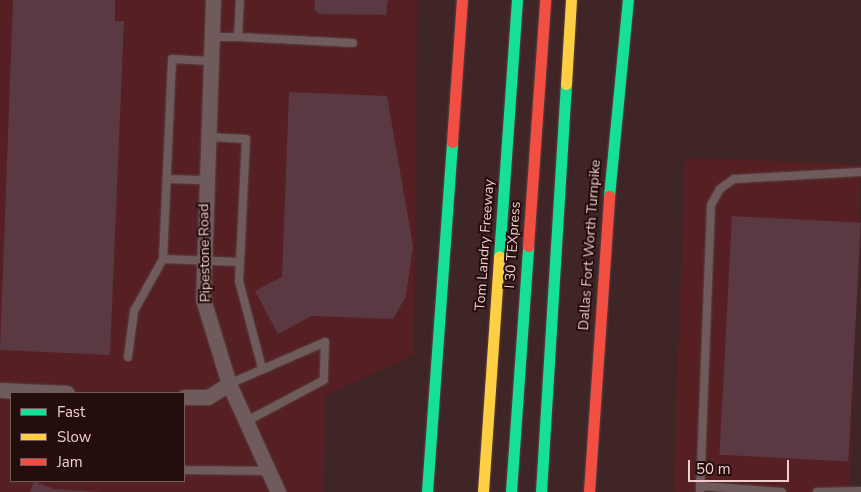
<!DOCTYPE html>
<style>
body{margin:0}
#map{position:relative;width:861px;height:492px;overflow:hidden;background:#402526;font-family:"Nunito Sans",sans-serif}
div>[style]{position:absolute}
.built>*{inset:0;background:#561f23;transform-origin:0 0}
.building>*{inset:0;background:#5a3942;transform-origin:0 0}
.roads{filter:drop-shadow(0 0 1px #594141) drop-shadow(0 0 1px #594141)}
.lane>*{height:8px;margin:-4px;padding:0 4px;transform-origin:4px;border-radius:4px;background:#6f5b5b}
.street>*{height:15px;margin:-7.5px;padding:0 7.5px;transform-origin:7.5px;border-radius:7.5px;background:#6f5b5b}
.fast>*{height:11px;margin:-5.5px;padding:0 5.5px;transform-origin:5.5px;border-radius:5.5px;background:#16e098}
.slow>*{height:11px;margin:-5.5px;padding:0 5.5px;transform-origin:5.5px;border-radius:5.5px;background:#ffcf43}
.jam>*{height:11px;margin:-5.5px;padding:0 5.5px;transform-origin:5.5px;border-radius:5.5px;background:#f24e42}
span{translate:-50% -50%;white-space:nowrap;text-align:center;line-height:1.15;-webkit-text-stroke:4px #230d0d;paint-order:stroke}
.street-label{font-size:14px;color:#f0cecd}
.legend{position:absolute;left:10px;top:392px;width:175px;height:90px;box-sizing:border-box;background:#230d0d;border:1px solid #755a5a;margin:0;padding:6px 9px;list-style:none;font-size:15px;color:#f0cecd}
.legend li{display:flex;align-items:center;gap:10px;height:25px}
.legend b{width:25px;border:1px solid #755a5a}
.scale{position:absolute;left:688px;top:460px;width:101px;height:22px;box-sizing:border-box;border:2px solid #f0cecd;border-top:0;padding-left:6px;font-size:15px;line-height:18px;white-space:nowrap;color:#f0cecd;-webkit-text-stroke:4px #230d0d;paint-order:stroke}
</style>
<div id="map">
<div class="built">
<div style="clip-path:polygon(evenodd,0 0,417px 0,414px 355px,326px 395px,323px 492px,0 492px,0 0,11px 393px,184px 393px,184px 481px,11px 481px,11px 393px)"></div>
<div style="left:685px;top:158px;width:176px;height:334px;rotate:2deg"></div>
</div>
<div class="building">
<div style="clip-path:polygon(13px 0,115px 0,115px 21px,124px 21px,110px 355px,0 350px)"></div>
<div style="clip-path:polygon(315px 0,388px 0,386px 15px,319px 14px,314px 10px)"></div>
<div style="clip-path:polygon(289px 92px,387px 96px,413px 246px,406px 296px,393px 319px,311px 316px,278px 334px,255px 291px,282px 277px)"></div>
<div style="left:732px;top:216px;width:129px;height:239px;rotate:3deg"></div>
<div style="clip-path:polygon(34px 481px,54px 489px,100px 492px,30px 492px)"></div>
</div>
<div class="roads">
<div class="lane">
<div style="left:211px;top:37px;width:27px"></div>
<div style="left:238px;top:37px;width:37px;rotate:-87deg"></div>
<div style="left:238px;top:37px;width:115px;rotate:3deg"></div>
<div style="left:208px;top:137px;width:38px;rotate:3deg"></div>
<div style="left:246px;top:139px;width:142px;rotate:92.8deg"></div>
<div style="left:239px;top:281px;width:90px;rotate:75.2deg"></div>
<div style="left:167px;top:179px;width:38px;rotate:2deg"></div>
<div style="left:163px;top:259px;width:77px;rotate:2.2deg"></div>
<div style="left:128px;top:357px;width:46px;rotate:-82.6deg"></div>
<div style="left:134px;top:311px;width:60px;rotate:-60.9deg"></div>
<div style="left:163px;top:259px;width:200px;rotate:-87.4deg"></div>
<div style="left:172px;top:59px;width:38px;rotate:3deg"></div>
<div style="left:229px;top:384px;width:105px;rotate:-23.6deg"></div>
<div style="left:325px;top:342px;width:38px;rotate:92deg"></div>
<div style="left:324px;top:380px;width:87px;rotate:152deg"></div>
<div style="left:184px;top:470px;width:85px;rotate:0.7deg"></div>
<div style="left:700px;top:486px;width:82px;rotate:4.2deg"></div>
<div style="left:700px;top:492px;width:287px;rotate:-87.8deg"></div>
<div style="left:711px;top:205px;width:18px;rotate:-61deg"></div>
<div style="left:720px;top:189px;width:17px;rotate:-36deg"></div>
<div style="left:734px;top:179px;width:127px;rotate:-3.2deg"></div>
<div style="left:817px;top:492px;width:44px;rotate:-1.3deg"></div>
</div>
<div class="street">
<div style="left:213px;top:0;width:299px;rotate:91.9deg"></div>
<div style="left:203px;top:299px;width:89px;rotate:73deg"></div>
<div style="left:229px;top:384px;width:119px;rotate:65.6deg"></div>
<div style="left:0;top:390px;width:67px;rotate:2.6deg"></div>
<div style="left:184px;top:397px;width:24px"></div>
<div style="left:208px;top:397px;width:25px;rotate:-32deg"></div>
</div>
<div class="fast">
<div style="left:609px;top:196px;width:197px;rotate:-84.5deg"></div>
<div style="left:499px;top:257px;width:258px;rotate:-86deg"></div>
<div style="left:427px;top:492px;width:351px;rotate:-85.9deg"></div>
<div style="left:511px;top:492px;width:247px;rotate:-86deg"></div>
<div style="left:541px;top:492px;width:409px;rotate:-86.5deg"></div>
</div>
<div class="slow">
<div style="left:566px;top:84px;width:84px;rotate:-86.6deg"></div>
<div style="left:483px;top:492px;width:236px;rotate:-86.1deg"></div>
</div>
<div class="jam">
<div style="left:452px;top:142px;width:142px;rotate:-86deg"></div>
<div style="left:528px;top:246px;width:247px;rotate:-86deg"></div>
<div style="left:589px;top:492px;width:297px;rotate:-86.1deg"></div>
</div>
</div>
<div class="street-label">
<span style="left:485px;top:245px;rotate:-86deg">Tom Landry Freeway</span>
<span style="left:513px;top:245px;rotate:-86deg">I 30 TEXpress</span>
<span style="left:590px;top:245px;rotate:-86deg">Dallas Fort Worth Turnpike</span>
<span style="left:205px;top:253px;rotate:-91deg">Pipestone Road</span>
</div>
<ul class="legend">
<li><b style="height:6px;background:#16e098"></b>Fast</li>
<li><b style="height:6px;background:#ffcf43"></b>Slow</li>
<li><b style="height:6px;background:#f24e42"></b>Jam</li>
</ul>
<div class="scale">50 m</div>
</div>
